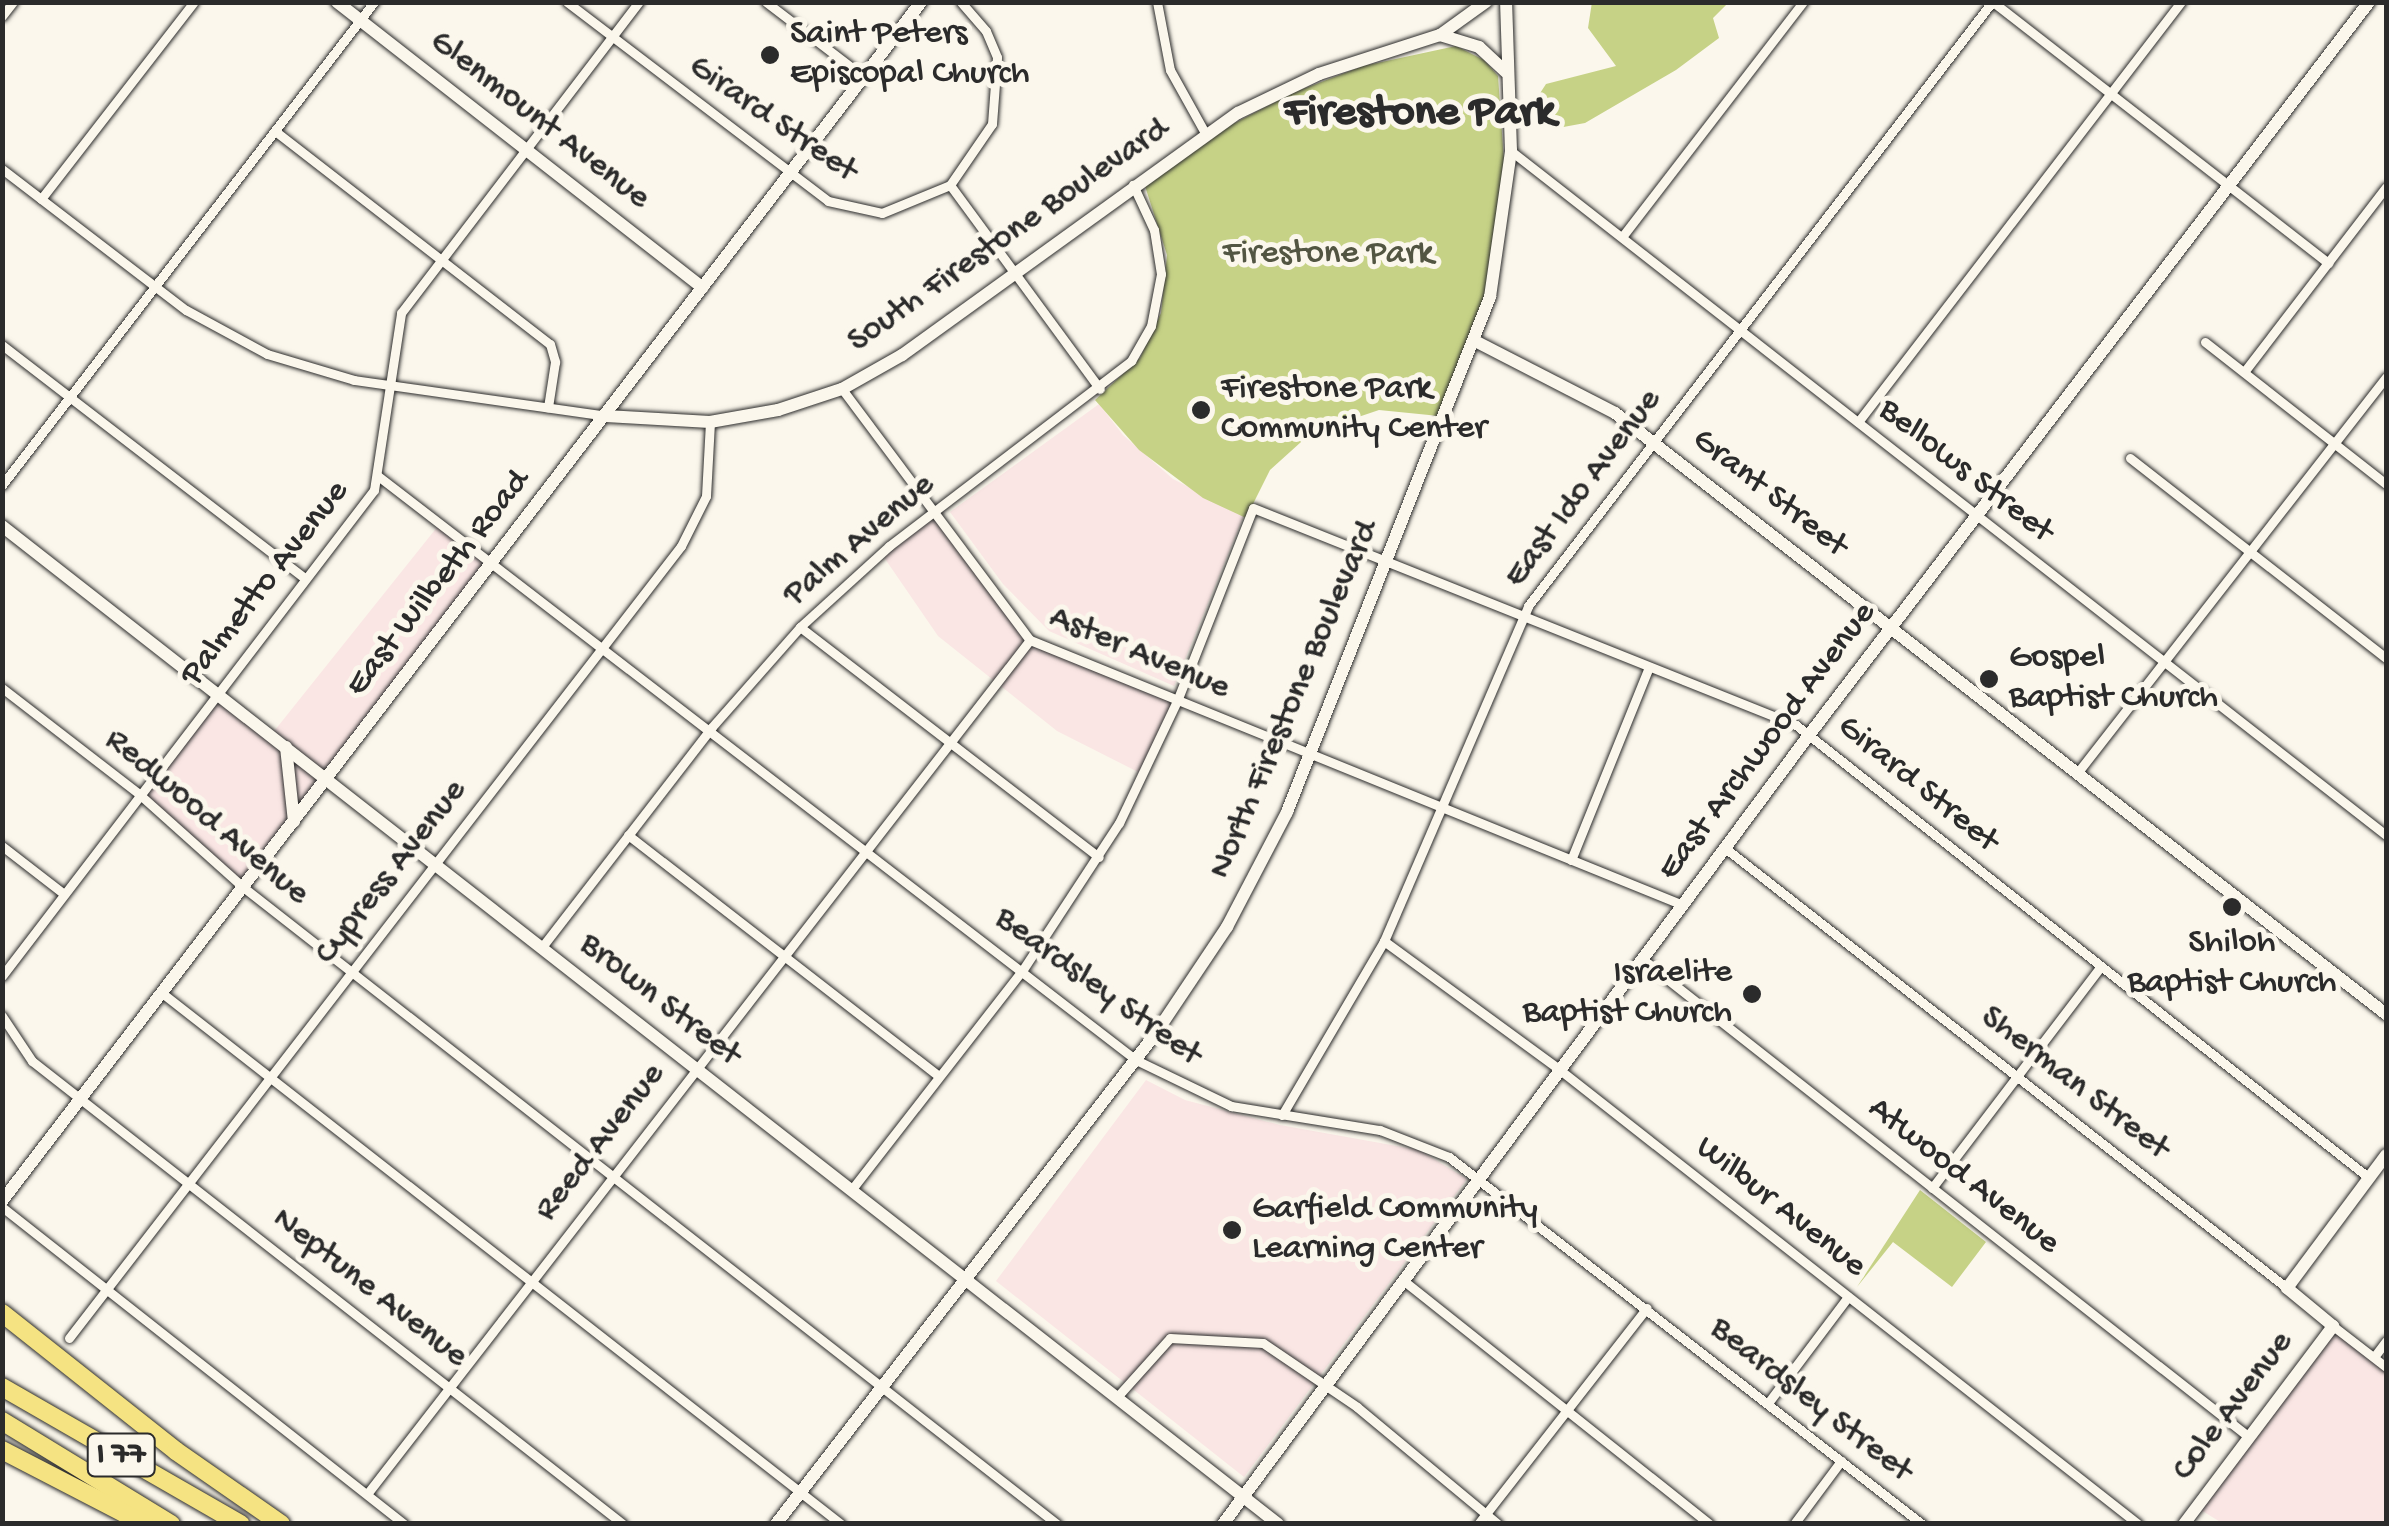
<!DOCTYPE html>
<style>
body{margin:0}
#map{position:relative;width:2389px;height:1526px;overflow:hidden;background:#fbf7ec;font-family:"Gochi Hand",sans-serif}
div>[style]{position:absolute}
.built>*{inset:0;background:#fae6e4}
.green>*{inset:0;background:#c6d286}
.roads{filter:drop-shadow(0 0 2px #2b2b2b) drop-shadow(0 0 2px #2b2b2b)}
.street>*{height:9px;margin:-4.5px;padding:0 4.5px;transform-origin:4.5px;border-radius:4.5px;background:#fbf7ec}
.secondary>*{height:12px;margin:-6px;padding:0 6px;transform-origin:6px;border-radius:6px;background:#fbf7ec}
.highway>*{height:18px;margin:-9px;padding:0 9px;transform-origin:9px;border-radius:9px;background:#f5e382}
.dots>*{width:28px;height:28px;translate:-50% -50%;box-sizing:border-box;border:5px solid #fbf7ec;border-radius:50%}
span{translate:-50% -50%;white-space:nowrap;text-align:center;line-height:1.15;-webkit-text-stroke:10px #fbf7ec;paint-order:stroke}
.shield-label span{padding:2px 8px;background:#fbf7ec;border:2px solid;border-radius:8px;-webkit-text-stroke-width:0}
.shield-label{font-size:32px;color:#2b2b2b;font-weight:700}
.poi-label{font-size:35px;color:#2b2b2b}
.left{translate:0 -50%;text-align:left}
.right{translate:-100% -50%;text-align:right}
.street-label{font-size:35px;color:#2b2b2b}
.park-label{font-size:35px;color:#525542}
.district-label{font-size:45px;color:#2b2b2b;font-weight:700}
.frame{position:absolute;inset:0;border:5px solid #2b2b2b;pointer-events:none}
</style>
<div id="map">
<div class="built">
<div style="clip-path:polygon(1099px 404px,1123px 435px,1173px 479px,1244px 515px,1174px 686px,1049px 631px,1003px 584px,950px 512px)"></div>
<div style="clip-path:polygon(933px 511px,1030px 640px,1177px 701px,1144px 775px,1057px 731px,938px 636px,881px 553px)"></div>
<div style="clip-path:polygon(442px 521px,494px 561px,243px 887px,139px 794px,216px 693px,271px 735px)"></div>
<div style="clip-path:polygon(1146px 1080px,1185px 1100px,1280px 1125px,1419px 1150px,1467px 1179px,1244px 1477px,996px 1281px)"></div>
<div style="clip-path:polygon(2333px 1326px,2386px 1367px,2386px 1523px,2222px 1523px,2196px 1507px)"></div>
</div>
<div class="green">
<div style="clip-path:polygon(1592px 2px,1728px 2px,1728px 3px,1713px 18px,1719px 38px,1676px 70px,1585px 123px,1558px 128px,1539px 121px,1533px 104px,1546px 84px,1616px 66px,1588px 28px)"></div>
<div style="clip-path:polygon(1456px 46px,1484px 60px,1498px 76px,1504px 162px,1485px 294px,1439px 416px,1379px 410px,1311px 433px,1270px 470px,1246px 518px,1203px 498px,1139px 450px,1095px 400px,1140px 358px,1161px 313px,1167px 255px,1145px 186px,1227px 127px,1295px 92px,1363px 66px)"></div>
<div style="clip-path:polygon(1920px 1190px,1986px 1242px,1952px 1287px,1893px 1242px,1857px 1287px)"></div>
</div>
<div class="roads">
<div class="street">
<div style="left:567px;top:2px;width:328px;rotate:37.3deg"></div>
<div style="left:828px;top:201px;width:55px;rotate:12.5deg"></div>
<div style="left:882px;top:213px;width:74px;rotate:-22.4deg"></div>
<div style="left:950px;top:185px;width:74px;rotate:-55.5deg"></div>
<div style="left:992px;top:124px;width:67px;rotate:-85.7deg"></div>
<div style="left:997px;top:57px;width:28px;rotate:-113deg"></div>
<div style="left:986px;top:31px;width:38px;rotate:-131deg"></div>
<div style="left:766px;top:2px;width:123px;rotate:37.4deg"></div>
<div style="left:1157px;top:2px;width:69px;rotate:79.2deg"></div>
<div style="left:1170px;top:70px;width:72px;rotate:60.9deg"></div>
<div style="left:1993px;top:2px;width:425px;rotate:37.9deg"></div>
<div style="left:2px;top:16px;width:18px;rotate:-52deg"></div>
<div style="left:275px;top:131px;width:348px;rotate:37.8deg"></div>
<div style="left:550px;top:344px;width:19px;rotate:74deg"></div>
<div style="left:555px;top:362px;width:46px;rotate:98.8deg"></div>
<div style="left:1511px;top:151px;width:1111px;rotate:38.02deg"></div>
<div style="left:2px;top:169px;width:232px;rotate:37.5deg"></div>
<div style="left:186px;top:310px;width:92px;rotate:28.5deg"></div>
<div style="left:267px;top:354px;width:91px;rotate:16.6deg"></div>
<div style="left:354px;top:380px;width:255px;rotate:8.1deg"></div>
<div style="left:950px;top:185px;width:253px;rotate:53.7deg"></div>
<div style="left:41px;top:199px;width:249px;rotate:-52.2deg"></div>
<div style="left:1622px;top:237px;width:297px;rotate:-52.4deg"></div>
<div style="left:2205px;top:342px;width:230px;rotate:38.1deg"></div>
<div style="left:2px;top:345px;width:382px;rotate:37.6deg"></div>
<div style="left:2244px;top:372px;width:233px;rotate:-52.5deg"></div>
<div style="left:842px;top:389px;width:314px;rotate:53.2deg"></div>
<div style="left:1030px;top:640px;width:705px;rotate:22.09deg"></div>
<div style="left:1858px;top:422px;width:530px;rotate:-52.44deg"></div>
<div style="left:2130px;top:458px;width:325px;rotate:38deg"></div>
<div style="left:378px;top:476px;width:957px;rotate:37.61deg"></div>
<div style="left:1136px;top:1060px;width:106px;rotate:25.8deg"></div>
<div style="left:1231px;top:1106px;width:151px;rotate:9.2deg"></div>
<div style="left:1380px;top:1130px;width:74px;rotate:21.4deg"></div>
<div style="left:1449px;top:1157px;width:599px;rotate:37.81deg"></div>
<div style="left:2px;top:485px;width:610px;rotate:-52.4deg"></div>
<div style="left:800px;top:627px;width:377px;rotate:37.6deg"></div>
<div style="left:2px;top:688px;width:173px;rotate:37.7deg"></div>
<div style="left:139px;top:794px;width:140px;rotate:41.8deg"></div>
<div style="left:243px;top:887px;width:1034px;rotate:38.05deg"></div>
<div style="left:2078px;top:772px;width:501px;rotate:-52.05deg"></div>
<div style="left:628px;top:835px;width:393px;rotate:37.8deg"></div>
<div style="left:2px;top:846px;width:78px;rotate:37.7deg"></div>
<div style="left:1725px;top:848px;width:714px;rotate:38.06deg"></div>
<div style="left:1571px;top:860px;width:208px;rotate:-68deg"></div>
<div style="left:1384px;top:941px;width:218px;rotate:36.2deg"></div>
<div style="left:1560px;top:1070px;width:735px;rotate:38.15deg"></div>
<div style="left:542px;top:947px;width:277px;rotate:-52.3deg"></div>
<div style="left:711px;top:728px;width:135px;rotate:-48.6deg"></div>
<div style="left:800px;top:627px;width:120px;rotate:-42.3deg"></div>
<div style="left:889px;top:546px;width:305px;rotate:-37.4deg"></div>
<div style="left:1131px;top:361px;width:40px;rotate:-60.3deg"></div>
<div style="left:1151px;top:326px;width:53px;rotate:-79.1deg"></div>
<div style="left:1161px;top:274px;width:45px;rotate:-99deg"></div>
<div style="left:1154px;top:230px;width:50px;rotate:-115deg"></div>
<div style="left:1643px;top:960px;width:771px;rotate:38.21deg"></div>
<div style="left:2px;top:976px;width:612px;rotate:-52.57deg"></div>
<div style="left:374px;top:490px;width:179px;rotate:-81.3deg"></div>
<div style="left:401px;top:313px;width:392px;rotate:-52.6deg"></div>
<div style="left:162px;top:993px;width:862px;rotate:38.03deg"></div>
<div style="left:2px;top:1016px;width:54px;rotate:56.3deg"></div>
<div style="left:32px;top:1061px;width:751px;rotate:38.08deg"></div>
<div style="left:1282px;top:1115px;width:202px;rotate:-59.6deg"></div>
<div style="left:1384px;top:941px;width:365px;rotate:-66.7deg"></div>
<div style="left:1528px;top:606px;width:762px;rotate:-52.47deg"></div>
<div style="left:1932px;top:1188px;width:279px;rotate:-52.7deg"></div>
<div style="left:852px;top:1189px;width:276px;rotate:-52.1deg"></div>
<div style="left:1022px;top:971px;width:177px;rotate:-56.8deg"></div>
<div style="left:1119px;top:823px;width:135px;rotate:-64.6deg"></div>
<div style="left:1177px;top:701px;width:207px;rotate:-68.5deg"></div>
<div style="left:1253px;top:508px;width:585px;rotate:21.78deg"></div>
<div style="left:1796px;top:725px;width:729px;rotate:38.32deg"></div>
<div style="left:2px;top:1207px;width:512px;rotate:38.26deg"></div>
<div style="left:1404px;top:1281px;width:390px;rotate:38.5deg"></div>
<div style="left:2333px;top:1326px;width:67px;rotate:37.7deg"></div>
<div style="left:69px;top:1338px;width:1001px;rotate:-52.31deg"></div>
<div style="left:681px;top:546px;width:56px;rotate:-63.4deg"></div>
<div style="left:706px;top:496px;width:74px;rotate:-86.9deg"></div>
<div style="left:2374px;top:1357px;width:20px;rotate:-53deg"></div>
<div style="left:1117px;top:1397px;width:79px;rotate:-48.1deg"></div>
<div style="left:1170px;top:1338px;width:93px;rotate:3.1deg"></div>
<div style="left:1263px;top:1343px;width:114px;rotate:34.2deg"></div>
<div style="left:1357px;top:1407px;width:183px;rotate:39.7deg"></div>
<div style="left:1768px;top:1403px;width:133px;rotate:-53deg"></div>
<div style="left:367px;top:1494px;width:1081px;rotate:-52.18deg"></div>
<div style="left:1478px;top:1524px;width:274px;rotate:-52deg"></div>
<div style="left:1794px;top:1524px;width:79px;rotate:-53.3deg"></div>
</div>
<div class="secondary">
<div style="left:337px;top:2px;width:464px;rotate:38deg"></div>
<div style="left:1440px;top:35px;width:41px;rotate:17.1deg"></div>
<div style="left:1479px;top:47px;width:37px;rotate:43deg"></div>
<div style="left:1477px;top:342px;width:155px;rotate:27.2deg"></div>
<div style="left:1615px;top:413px;width:978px;rotate:37.94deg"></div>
<div style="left:606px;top:416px;width:104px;rotate:3.3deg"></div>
<div style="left:710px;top:422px;width:69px;rotate:-10deg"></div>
<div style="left:778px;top:410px;width:67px;rotate:-18.2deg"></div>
<div style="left:842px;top:389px;width:69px;rotate:-29.5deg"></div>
<div style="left:902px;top:355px;width:414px;rotate:-35.8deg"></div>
<div style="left:1238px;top:113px;width:90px;rotate:-25.7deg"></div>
<div style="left:1319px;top:74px;width:127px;rotate:-17.9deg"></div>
<div style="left:1440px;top:35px;width:57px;rotate:-35.7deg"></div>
<div style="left:2px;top:526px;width:1620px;rotate:38.03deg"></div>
<div style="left:286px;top:747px;width:75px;rotate:83.9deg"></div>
<div style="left:2px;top:1201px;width:1511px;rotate:-52.53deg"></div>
<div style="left:776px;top:1524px;width:621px;rotate:-52.26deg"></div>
<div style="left:1156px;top:1033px;width:128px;rotate:-56.2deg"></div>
<div style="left:1227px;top:927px;width:130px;rotate:-62.4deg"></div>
<div style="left:1287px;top:812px;width:554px;rotate:-68.49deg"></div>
<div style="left:1490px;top:297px;width:148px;rotate:-81.8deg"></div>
<div style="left:1511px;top:151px;width:149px;rotate:-91.9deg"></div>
<div style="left:1223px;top:1524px;width:983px;rotate:-53.4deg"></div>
<div style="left:1809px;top:735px;width:922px;rotate:-52.62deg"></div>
<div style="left:2184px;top:1524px;width:248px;rotate:-53deg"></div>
<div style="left:2333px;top:1326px;width:60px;rotate:-140.4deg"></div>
<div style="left:2287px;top:1288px;width:166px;rotate:-53.3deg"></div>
</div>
<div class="highway">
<div style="left:2px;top:1313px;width:222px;rotate:38.4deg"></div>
<div style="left:176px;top:1451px;width:128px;rotate:34.8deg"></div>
<div style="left:2px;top:1387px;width:275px;rotate:29.9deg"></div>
<div style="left:2px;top:1421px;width:198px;rotate:31.4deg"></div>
<div style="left:2px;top:1450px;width:161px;rotate:27.4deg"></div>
</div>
</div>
<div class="dots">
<div style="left:770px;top:55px;background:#2b2b2b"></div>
<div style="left:1201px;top:410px;background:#2b2b2b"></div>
<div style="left:1989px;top:679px;background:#2b2b2b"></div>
<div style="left:2232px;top:907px;background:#2b2b2b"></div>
<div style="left:1752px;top:994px;background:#2b2b2b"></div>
<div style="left:1232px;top:1230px;background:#2b2b2b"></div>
</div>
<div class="shield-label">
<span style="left:121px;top:1455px">I 77</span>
</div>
<div class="poi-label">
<span class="left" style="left:790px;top:55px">Saint Peters<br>Episcopal Church</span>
<span class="left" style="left:1221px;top:410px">Firestone Park<br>Community Center</span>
<span class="left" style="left:2009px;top:679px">Gospel<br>Baptist Church</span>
<span style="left:2232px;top:964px">Shiloh<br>Baptist Church</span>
<span class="right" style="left:1732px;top:994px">Israelite<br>Baptist Church</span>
<span class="left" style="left:1252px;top:1230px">Garfield Community<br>Learning Center</span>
</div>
<div class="street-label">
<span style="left:772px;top:120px;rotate:35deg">Girard Street</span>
<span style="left:539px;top:121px;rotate:38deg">Glenmount Avenue</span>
<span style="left:1009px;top:236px;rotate:-35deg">South Firestone Boulevard</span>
<span style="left:1965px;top:472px;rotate:38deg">Bellows Street</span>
<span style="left:1584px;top:489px;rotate:-53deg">East Ido Avenue</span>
<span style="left:1769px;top:494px;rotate:38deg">Grant Street</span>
<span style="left:860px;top:541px;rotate:-40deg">Palm Avenue</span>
<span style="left:266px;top:584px;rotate:-52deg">Palmetto Avenue</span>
<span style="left:439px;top:584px;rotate:-52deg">East Wilbeth Road</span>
<span style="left:1139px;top:654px;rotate:23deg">Aster Avenue</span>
<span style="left:1295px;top:700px;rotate:-67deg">North Firestone Boulevard</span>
<span style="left:1768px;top:742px;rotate:-53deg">East Archwood Avenue</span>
<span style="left:1917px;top:785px;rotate:39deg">Girard Street</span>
<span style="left:206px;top:818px;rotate:40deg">Redwood Avenue</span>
<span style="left:392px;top:873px;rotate:-52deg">Cypress Avenue</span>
<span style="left:1097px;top:988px;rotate:36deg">Beardsley Street</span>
<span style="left:659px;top:1001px;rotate:38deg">Brown Street</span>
<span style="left:2074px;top:1084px;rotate:38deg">Sherman Street</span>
<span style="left:601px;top:1143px;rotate:-52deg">Reed Avenue</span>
<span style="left:1963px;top:1177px;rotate:38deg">Atwood Avenue</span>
<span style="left:1780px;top:1208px;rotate:38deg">Wilbur Avenue</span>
<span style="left:369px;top:1289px;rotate:38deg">Neptune Avenue</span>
<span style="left:1810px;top:1401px;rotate:38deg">Beardsley Street</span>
<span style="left:2234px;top:1407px;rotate:-53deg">Cole Avenue</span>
</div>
<div class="park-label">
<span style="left:1328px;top:255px">Firestone Park</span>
</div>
<div class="district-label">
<span style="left:1420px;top:114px">Firestone Park</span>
</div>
<div class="frame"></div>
</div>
